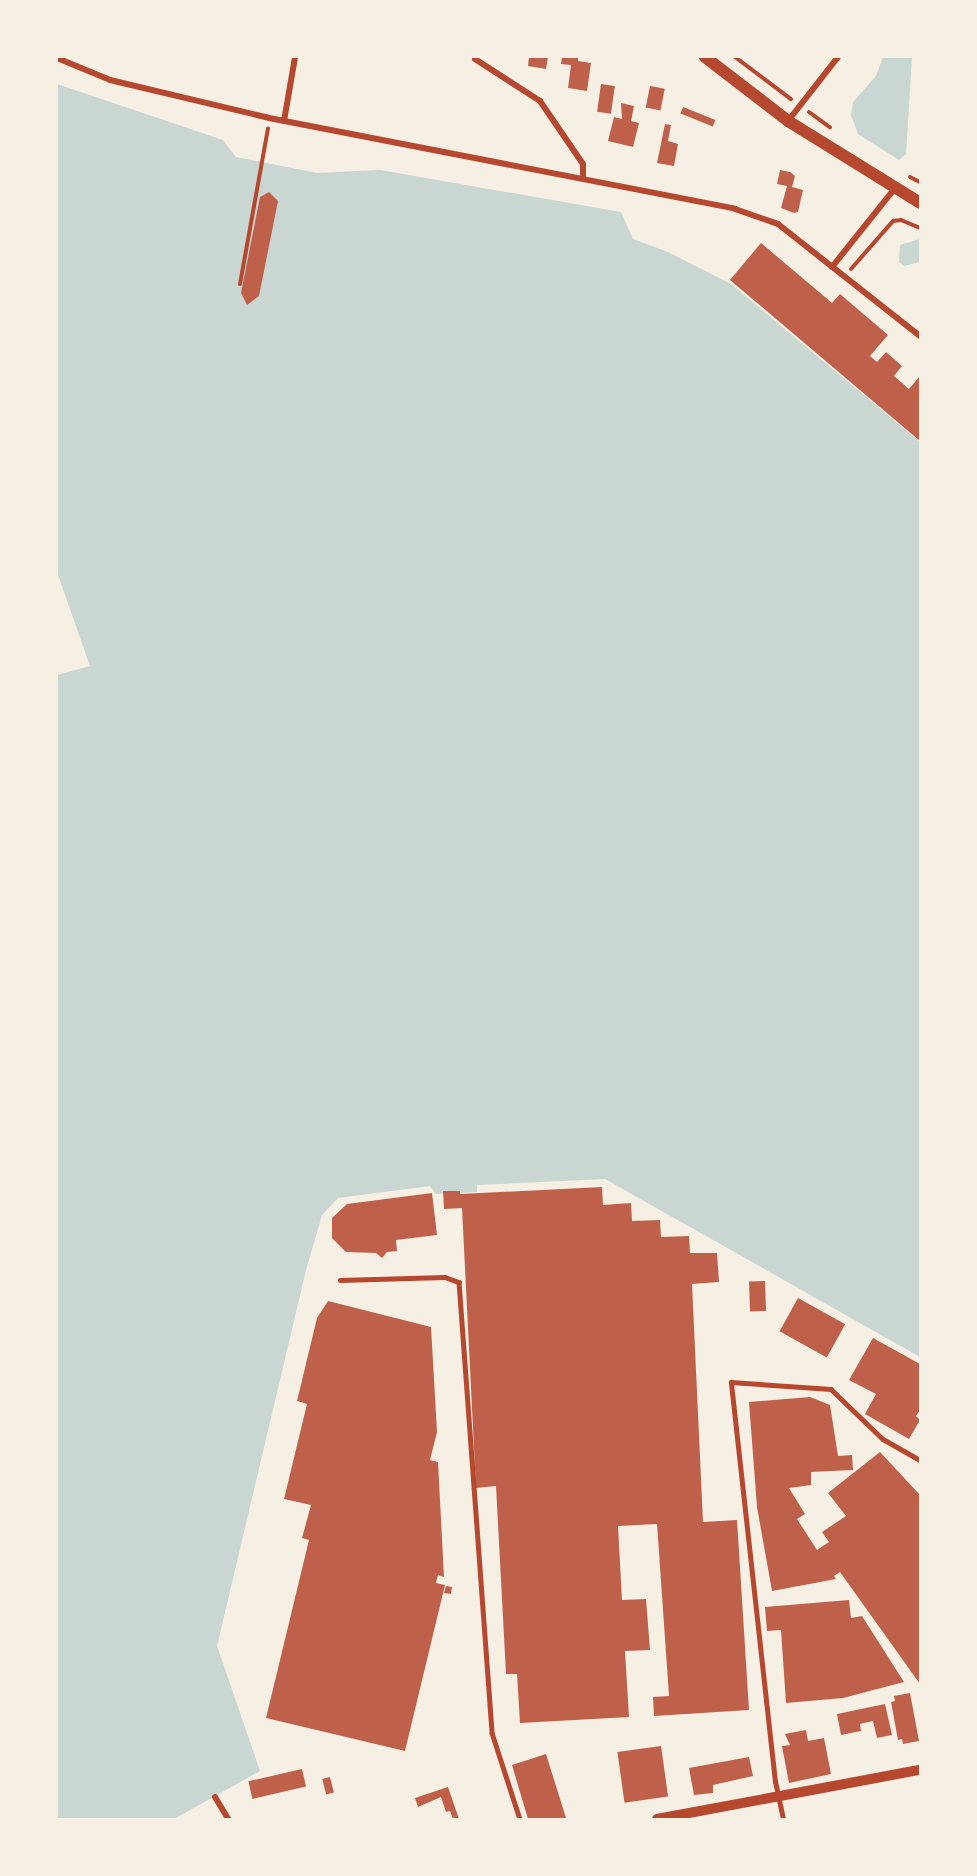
<!DOCTYPE html>
<style>
body{margin:0}
#map{position:relative;width:977px;height:1876px;overflow:hidden;background:#f6efe4;font-family:Manrope,sans-serif}
div>[style]{position:absolute}
.water>*{inset:0;background:#c9d6d2}
.building>*{inset:0;background:#bf614a;transform-origin:0 0}
.path>*{height:4px;margin:-2px;padding:0 2px;transform-origin:2px;border-radius:2px;background:#b5482f}
.service>*{height:4.5px;margin:-2.25px;padding:0 2.25px;transform-origin:2.25px;border-radius:2.25px;background:#b5482f}
.minor>*{height:6px;margin:-3px;padding:0 3px;transform-origin:3px;border-radius:3px;background:#b5482f}
.tertiary>*{height:10px;margin:-5px;padding:0 5px;transform-origin:5px;border-radius:5px;background:#b5482f}
.secondary>*{height:12px;margin:-6px;padding:0 6px;transform-origin:6px;border-radius:6px;background:#b5482f}
span{translate:-50% -50%;white-space:nowrap;text-align:center;line-height:1.15;-webkit-text-stroke:4.5px #f6efe4;paint-order:stroke}
.frame{position:absolute;inset:0;border:58px solid #f6efe4;pointer-events:none}
</style>
<div id="map">
<div class="water">
<div style="clip-path:polygon(883px 57px,912px 57px,906px 154px,899px 160px,858px 134px,851px 115px,853px 102px,876px 76px)"></div>
<div style="clip-path:polygon(57px 84px,223px 140px,236px 157px,317px 173px,380px 170px,621px 212px,633px 239px,668px 252px,731px 284px,920px 442px,920px 1357px,605px 1179px,477px 1185px,477px 1192px,436px 1194px,430px 1186px,338px 1198px,322px 1215px,306px 1270px,217px 1646px,260px 1771px,174px 1819px,57px 1819px,57px 675px,90px 666px,57px 572px)"></div>
<div style="clip-path:polygon(920px 239px,920px 262px,904px 266px,899px 262px,900px 245px)"></div>
</div>
<div class="building">
<div style="clip-path:polygon(529px 57px,548px 57px,546px 69px,528px 66px)"></div>
<div style="clip-path:polygon(562px 57px,578px 57px,578px 61px,591px 63px,587px 91px,568px 88px,571px 65px,561px 64px)"></div>
<div style="left:601px;top:84px;width:14px;height:28px;rotate:8deg"></div>
<div style="left:650px;top:86px;width:15px;height:22px;rotate:11deg"></div>
<div style="clip-path:polygon(621px 103px,634px 106px,631px 121px,639px 123px,633px 147px,608px 141px,614px 117px,622px 119px)"></div>
<div style="left:683px;top:107px;width:35px;height:7px;rotate:22deg"></div>
<div style="clip-path:polygon(665px 124px,671px 125px,668px 141px,678px 144px,674px 166px,657px 163px)"></div>
<div style="clip-path:polygon(780px 170px,790px 172px,795px 176px,792px 187px,803px 190px,798px 212px,794px 213px,781px 208px,787px 186px,777px 184px)"></div>
<div style="clip-path:polygon(269px 192px,278px 201px,259px 296px,247px 305px,241px 293px,260px 197px)"></div>
<div style="clip-path:polygon(761px 243px,832px 303px,840px 294px,888px 335px,870px 356px,877px 362px,886px 352px,902px 366px,894px 376px,909px 389px,920px 376px,920px 441px,730px 280px)"></div>
<div style="clip-path:polygon(602px 1187px,603px 1205px,631px 1203px,632px 1221px,660px 1220px,661px 1237px,689px 1236px,690px 1253px,717px 1253px,719px 1282px,692px 1284px,703px 1522px,737px 1520px,749px 1710px,654px 1716px,653px 1697px,669px 1696px,657px 1524px,618px 1526px,622px 1600px,646px 1599px,650px 1650px,625px 1651px,629px 1717px,520px 1723px,517px 1674px,506px 1674px,496px 1486px,476px 1488px,462px 1208px,444px 1209px,443px 1191px,460px 1191px,460px 1194px)"></div>
<div style="clip-path:polygon(432px 1193px,437px 1235px,396px 1240px,397px 1251px,387px 1252px,382px 1258px,376px 1253px,346px 1252px,332px 1238px,332px 1218px,347px 1204px)"></div>
<div style="left:765px;top:1281px;width:30px;height:16px;rotate:88deg"></div>
<div style="left:798px;top:1298px;width:54px;height:38px;rotate:29deg"></div>
<div style="clip-path:polygon(328px 1301px,431px 1327px,437px 1432px,430px 1460px,438px 1462px,444px 1577px,438px 1575px,436px 1583px,445px 1585px,405px 1751px,266px 1718px,309px 1540px,302px 1538px,311px 1505px,284px 1499px,307px 1404px,297px 1401px,317px 1318px)"></div>
<div style="clip-path:polygon(873px 1338px,920px 1364px,920px 1410px,916px 1416px,920px 1420px,909px 1439px,865px 1414px,876px 1394px,849px 1380px)"></div>
<div style="clip-path:polygon(810px 1397px,830px 1405px,838px 1456px,852px 1455px,853px 1470px,811px 1472px,811px 1485px,789px 1488px,805px 1514px,797px 1519px,817px 1550px,829px 1542px,822px 1532px,846px 1516px,828px 1493px,880px 1452px,920px 1495px,920px 1684px,840px 1572px,834px 1576px,836px 1579px,772px 1591px,757px 1507px,749px 1402px)"></div>
<div style="clip-path:polygon(446px 1586px,452px 1587px,451px 1594px,444px 1593px)"></div>
<div style="clip-path:polygon(849px 1600px,851px 1618px,862px 1616px,904px 1682px,843px 1698px,786px 1703px,781px 1630px,767px 1631px,765px 1607px)"></div>
<div style="clip-path:polygon(910px 1693px,919px 1741px,903px 1744px,902px 1739px,898px 1740px,891px 1702px,895px 1701px,894px 1696px)"></div>
<div style="clip-path:polygon(885px 1704px,892px 1735px,877px 1738px,873px 1721px,860px 1724px,861px 1731px,841px 1735px,837px 1714px)"></div>
<div style="clip-path:polygon(806px 1730px,808px 1741px,824px 1738px,831px 1774px,789px 1783px,782px 1746px,790px 1745px,785px 1734px)"></div>
<div style="left:661px;top:1746px;width:51px;height:44px;rotate:82deg"></div>
<div style="clip-path:polygon(546px 1754px,566px 1818px,528px 1819px,512px 1765px)"></div>
<div style="clip-path:polygon(749px 1757px,753px 1776px,713px 1785px,713px 1793px,694px 1795px,689px 1768px)"></div>
<div style="left:302px;top:1769px;width:18px;height:55px;rotate:77deg"></div>
<div style="left:330px;top:1777px;width:16px;height:8px;rotate:76deg"></div>
<div style="clip-path:polygon(448px 1787px,459px 1819px,453px 1819px,450px 1811px,446px 1812px,441px 1797px,418px 1807px,415px 1798px)"></div>
</div>
<div class="path">
<div style="left:735px;top:57px;width:70px;rotate:36.9deg"></div>
<div style="left:809px;top:112px;width:26px;rotate:36deg"></div>
<div style="left:910px;top:177px;width:11px;rotate:27deg"></div>
<div style="left:851px;top:269px;width:64px;rotate:-48.8deg"></div>
<div style="left:893px;top:221px;width:8px;rotate:-7deg"></div>
<div style="left:901px;top:220px;width:21px;rotate:23deg"></div>
<div style="left:240px;top:284px;width:158px;rotate:-79.8deg"></div>
</div>
<div class="service">
<div style="left:340px;top:1280px;width:105px;rotate:-1.6deg"></div>
<div style="left:445px;top:1277px;width:15px;rotate:20deg"></div>
<div style="left:459px;top:1282px;width:452px;rotate:85.8deg"></div>
<div style="left:492px;top:1733px;width:90px;rotate:72deg"></div>
<div style="left:783px;top:1819px;width:38px;rotate:-102deg"></div>
<div style="left:775px;top:1782px;width:402px;rotate:-96.3deg"></div>
<div style="left:731px;top:1382px;width:100px;rotate:4deg"></div>
<div style="left:831px;top:1389px;width:72px;rotate:43.9deg"></div>
<div style="left:883px;top:1439px;width:43px;rotate:29.6deg"></div>
</div>
<div class="minor">
<div style="left:57px;top:58px;width:57px;rotate:22.5deg"></div>
<div style="left:110px;top:80px;width:163px;rotate:13.4deg"></div>
<div style="left:269px;top:118px;width:475px;rotate:11deg"></div>
<div style="left:735px;top:209px;width:46px;rotate:19.2deg"></div>
<div style="left:778px;top:224px;width:181px;rotate:38.3deg"></div>
<div style="left:475px;top:59px;width:77px;rotate:32.9deg"></div>
<div style="left:540px;top:101px;width:76px;rotate:55.7deg"></div>
<div style="left:583px;top:164px;width:13px;rotate:90deg"></div>
<div style="left:284px;top:121px;width:65px;rotate:-80.2deg"></div>
<div style="left:788px;top:121px;width:81px;rotate:-52deg"></div>
<div style="left:832px;top:267px;width:101px;rotate:-51.4deg"></div>
<div style="left:215px;top:1797px;width:26px;rotate:59deg"></div>
</div>
<div class="tertiary">
<div style="left:657px;top:1819px;width:268px;rotate:-10.6deg"></div>
</div>
<div class="secondary">
<div style="left:705px;top:57px;width:105px;rotate:37.6deg"></div>
<div style="left:788px;top:121px;width:155px;rotate:31.8deg"></div>
</div>
<div class="frame"></div>
</div>
